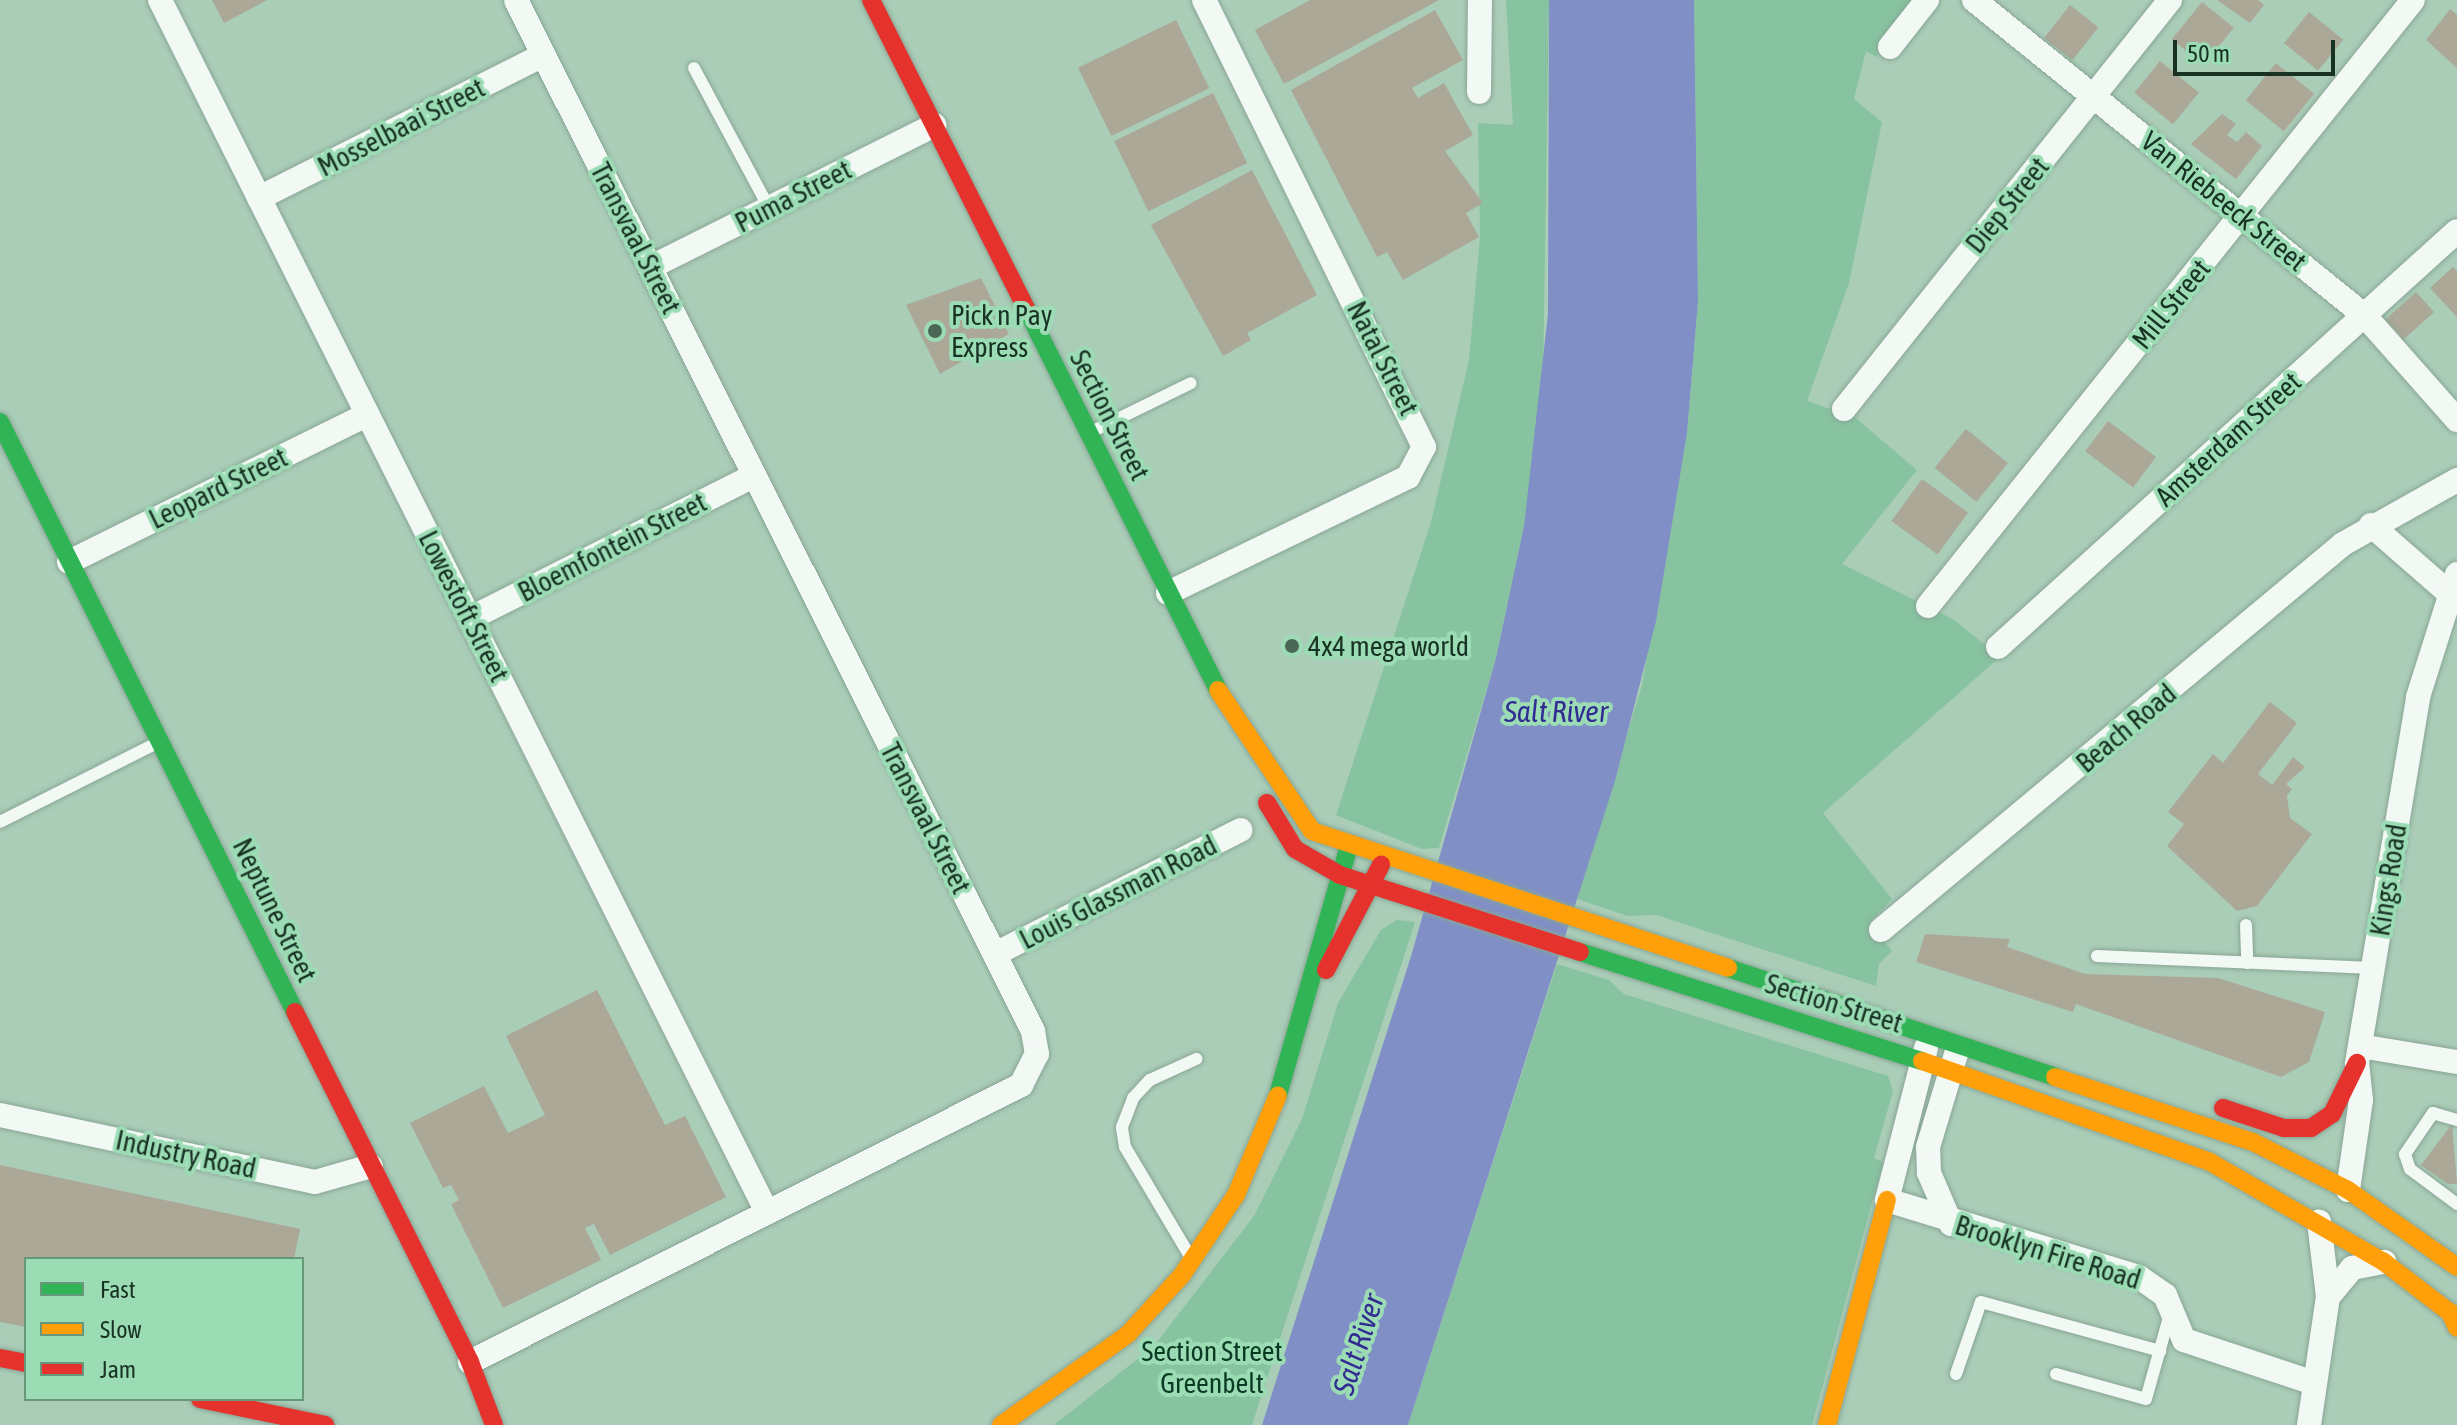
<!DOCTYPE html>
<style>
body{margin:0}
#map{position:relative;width:2457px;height:1425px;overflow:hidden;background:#aacdb8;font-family:"Asap Condensed",sans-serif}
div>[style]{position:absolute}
.green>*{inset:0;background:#87c3a0}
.water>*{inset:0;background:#808fc6}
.building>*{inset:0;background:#aba898;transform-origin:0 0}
.roads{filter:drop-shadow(0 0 2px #89a595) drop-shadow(0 0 2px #89a595)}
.lane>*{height:12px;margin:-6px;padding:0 6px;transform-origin:6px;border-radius:6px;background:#f2f8f4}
.street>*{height:24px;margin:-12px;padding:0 12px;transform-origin:12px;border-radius:12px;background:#f2f8f4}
.fast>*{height:18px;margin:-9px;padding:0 9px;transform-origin:9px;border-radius:9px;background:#30b455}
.slow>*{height:18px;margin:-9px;padding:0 9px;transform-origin:9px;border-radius:9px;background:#ff9f0a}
.jam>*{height:18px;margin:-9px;padding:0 9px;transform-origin:9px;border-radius:9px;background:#e5322d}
.dots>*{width:22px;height:22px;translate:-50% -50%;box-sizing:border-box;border:4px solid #9bdcb5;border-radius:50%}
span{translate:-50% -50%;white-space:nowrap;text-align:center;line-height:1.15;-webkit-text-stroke:8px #9bdcb5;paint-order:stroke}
.street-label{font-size:28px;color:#183223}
.poi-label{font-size:28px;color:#183223}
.left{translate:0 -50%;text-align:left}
.park-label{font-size:28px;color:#0a3a23}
.water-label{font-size:30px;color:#322b92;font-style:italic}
.legend{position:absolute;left:24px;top:1257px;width:280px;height:144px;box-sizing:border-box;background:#9bdcb5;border:2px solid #67987b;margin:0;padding:10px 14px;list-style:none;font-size:24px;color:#183223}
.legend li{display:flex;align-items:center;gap:16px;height:40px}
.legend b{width:40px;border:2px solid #67987b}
.scale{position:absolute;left:2173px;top:40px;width:162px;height:36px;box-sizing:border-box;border:4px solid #183223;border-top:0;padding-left:10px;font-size:24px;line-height:28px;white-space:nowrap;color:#183223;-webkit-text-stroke:6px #9bdcb5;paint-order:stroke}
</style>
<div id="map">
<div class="green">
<div style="clip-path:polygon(1506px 0,1549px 0,1543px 382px,1524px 526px,1496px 658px,1439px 848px,1422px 849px,1336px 815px,1431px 522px,1469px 360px,1480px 237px,1478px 123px,1513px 125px)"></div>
<div style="clip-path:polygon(1694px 0,1918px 0,1876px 57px,1866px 51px,1854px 99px,1882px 122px,1849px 283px,1807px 401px,1830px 409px,1838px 403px,1917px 470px,1842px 564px,1953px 619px,2000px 657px,1823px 813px,1892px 899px,1869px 923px,1892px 951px,1879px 964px,1876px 986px,1656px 915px,1628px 916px,1577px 899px,1642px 685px,1687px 433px,1698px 301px)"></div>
<div style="clip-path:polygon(1397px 920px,1415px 922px,1252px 1425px,1054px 1425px,1154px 1346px,1254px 1216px,1302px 1119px,1338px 1003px,1381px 930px)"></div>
<div style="clip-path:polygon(1557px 964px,1609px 980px,1624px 994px,1888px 1076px,1893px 1091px,1874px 1158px,1883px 1162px,1812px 1425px,1408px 1425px)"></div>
</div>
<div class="water">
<div style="clip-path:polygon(1549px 0,1694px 0,1698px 301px,1687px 433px,1656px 621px,1615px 781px,1408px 1425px,1262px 1425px,1412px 953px,1496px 658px,1524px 526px,1548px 314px)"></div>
</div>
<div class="building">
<div style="clip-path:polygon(212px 0,267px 0,224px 23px)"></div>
<div style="clip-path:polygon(1310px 0,1439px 0,1284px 84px,1255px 30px)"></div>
<div style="clip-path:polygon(2217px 0,2258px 0,2264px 5px,2250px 23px)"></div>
<div style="left:2202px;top:2px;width:41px;height:48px;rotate:39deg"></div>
<div style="left:2070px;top:5px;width:36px;height:42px;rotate:38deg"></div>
<div style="clip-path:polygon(2450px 9px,2457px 15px,2457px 68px,2426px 40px)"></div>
<div style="clip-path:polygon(1435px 10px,1463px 60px,1412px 88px,1418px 98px,1444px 83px,1473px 135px,1445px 151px,1483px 203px,1466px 213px,1479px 237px,1403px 280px,1387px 252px,1377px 257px,1291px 90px)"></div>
<div style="left:2309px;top:12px;width:44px;height:40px;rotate:39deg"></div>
<div style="left:1176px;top:20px;width:76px;height:109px;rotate:64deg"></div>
<div style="left:2160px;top:61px;width:50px;height:41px;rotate:39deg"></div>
<div style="left:2276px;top:63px;width:49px;height:48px;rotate:39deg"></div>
<div style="left:1213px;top:93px;width:78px;height:110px;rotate:64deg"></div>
<div style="clip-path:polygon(2222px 114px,2236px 124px,2227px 135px,2237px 142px,2246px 132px,2262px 146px,2236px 179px,2191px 144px)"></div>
<div style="clip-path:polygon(1252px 170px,1317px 295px,1247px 333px,1251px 340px,1223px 356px,1151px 225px)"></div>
<div style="clip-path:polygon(2453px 267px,2457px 271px,2457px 317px,2430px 288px)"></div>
<div style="clip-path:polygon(981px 278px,1009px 334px,940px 374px,906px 305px)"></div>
<div style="left:2416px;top:292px;width:27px;height:41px;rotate:48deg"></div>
<div style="left:2108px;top:421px;width:60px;height:38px;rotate:37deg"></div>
<div style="left:1966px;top:429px;width:54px;height:50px;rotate:39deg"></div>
<div style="left:1922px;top:479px;width:57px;height:52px;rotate:36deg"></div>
<div style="clip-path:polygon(2270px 702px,2297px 723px,2258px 774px,2272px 785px,2293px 757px,2305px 767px,2286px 784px,2292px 789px,2287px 796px,2290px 818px,2312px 834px,2257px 906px,2237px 911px,2167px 846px,2184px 824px,2168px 812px,2213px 754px,2223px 763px)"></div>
<div style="clip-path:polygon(1925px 934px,2010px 939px,2007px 947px,2085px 974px,2218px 978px,2325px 1012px,2309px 1062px,2281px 1077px,2076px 1004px,2073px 1012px,1916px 962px)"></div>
<div style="clip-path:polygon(597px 990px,665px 1125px,685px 1116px,726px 1197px,610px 1255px,594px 1224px,585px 1228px,601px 1260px,503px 1308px,451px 1204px,459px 1200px,451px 1185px,443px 1188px,410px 1123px,484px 1086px,508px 1133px,545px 1115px,506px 1036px)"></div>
<div style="clip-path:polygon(2452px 1124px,2457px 1184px,2448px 1184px,2421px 1165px)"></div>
<div style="clip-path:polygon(0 1165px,300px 1229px,294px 1259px,26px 1259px,26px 1327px,0 1322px)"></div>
</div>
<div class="roads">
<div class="lane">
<div style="left:694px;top:68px;width:159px;rotate:61.8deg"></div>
<div style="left:1091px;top:432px;width:111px;rotate:-26.1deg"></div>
<div style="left:0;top:822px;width:176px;rotate:-26.7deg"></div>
<div style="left:2246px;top:925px;width:38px;rotate:88deg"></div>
<div style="left:2097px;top:956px;width:276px;rotate:2.5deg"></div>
<div style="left:2457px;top:1120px;width:25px;rotate:-164deg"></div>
<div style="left:2433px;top:1113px;width:50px;rotate:124.3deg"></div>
<div style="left:2405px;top:1154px;width:16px;rotate:72deg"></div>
<div style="left:2410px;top:1169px;width:59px;rotate:36.7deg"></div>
<div style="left:1191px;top:1258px;width:129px;rotate:-120.7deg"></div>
<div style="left:1125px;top:1147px;width:20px;rotate:-99deg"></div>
<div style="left:1122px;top:1127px;width:31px;rotate:-69deg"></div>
<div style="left:1133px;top:1098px;width:25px;rotate:-47deg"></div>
<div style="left:1150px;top:1080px;width:51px;rotate:-24.5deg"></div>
<div style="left:1956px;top:1374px;width:76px;rotate:-70.9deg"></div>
<div style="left:1981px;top:1302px;width:186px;rotate:15.3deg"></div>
<div style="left:2056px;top:1374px;width:93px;rotate:15.5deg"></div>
<div style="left:2146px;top:1399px;width:85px;rotate:-74.3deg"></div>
</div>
<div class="street">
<div style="left:160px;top:0;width:1356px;rotate:63.4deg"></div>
<div style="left:1974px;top:0;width:503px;rotate:38.94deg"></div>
<div style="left:2365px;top:316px;width:139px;rotate:48.5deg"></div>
<div style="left:1890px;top:47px;width:60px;rotate:-51.8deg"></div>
<div style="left:1479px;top:92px;width:92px;rotate:-89.4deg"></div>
<div style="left:259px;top:198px;width:318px;rotate:-26.7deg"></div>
<div style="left:651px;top:267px;width:317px;rotate:-26.6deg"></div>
<div style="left:1844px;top:409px;width:523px;rotate:-51.44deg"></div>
<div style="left:2371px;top:525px;width:103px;rotate:41.1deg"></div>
<div style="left:69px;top:562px;width:331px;rotate:-26.3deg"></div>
<div style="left:1168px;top:593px;width:267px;rotate:-25.8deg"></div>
<div style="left:1408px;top:477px;width:34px;rotate:-62deg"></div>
<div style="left:1424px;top:447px;width:498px;rotate:-116.2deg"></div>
<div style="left:1928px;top:606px;width:776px;rotate:-51.33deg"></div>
<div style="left:471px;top:618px;width:316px;rotate:-26.7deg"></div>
<div style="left:1998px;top:647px;width:619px;rotate:-42.19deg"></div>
<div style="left:1881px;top:930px;width:602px;rotate:-39.88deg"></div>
<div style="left:2343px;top:544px;width:131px;rotate:-29.3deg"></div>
<div style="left:995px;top:954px;width:275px;rotate:-26.8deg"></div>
<div style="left:2360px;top:1046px;width:98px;rotate:9.4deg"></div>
<div style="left:1926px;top:1048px;width:157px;rotate:104.4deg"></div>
<div style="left:1887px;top:1200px;width:264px;rotate:17deg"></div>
<div style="left:2139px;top:1277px;width:32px;rotate:35deg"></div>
<div style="left:2165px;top:1295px;width:49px;rotate:67.1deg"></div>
<div style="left:2184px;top:1340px;width:137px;rotate:18.3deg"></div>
<div style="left:0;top:1115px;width:322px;rotate:12deg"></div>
<div style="left:315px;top:1182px;width:58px;rotate:-15.9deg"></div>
<div style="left:2348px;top:1190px;width:91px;rotate:-81.8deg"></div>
<div style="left:2361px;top:1100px;width:37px;rotate:-96deg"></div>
<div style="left:2357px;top:1063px;width:371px;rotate:-80.5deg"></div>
<div style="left:2418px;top:697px;width:129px;rotate:-72.4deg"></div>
<div style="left:1951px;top:1224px;width:56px;rotate:-113.3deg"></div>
<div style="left:1929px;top:1173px;width:26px;rotate:-92deg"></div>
<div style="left:1928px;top:1147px;width:97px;rotate:-73.2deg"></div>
<div style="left:2328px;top:1297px;width:38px;rotate:-50deg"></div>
<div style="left:2352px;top:1268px;width:33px;rotate:-11deg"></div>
<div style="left:470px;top:1362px;width:617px;rotate:-26.69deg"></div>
<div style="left:1021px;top:1085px;width:35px;rotate:-63deg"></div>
<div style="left:1037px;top:1054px;width:23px;rotate:-100deg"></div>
<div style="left:1033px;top:1031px;width:1153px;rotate:-116.63deg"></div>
<div style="left:2309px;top:1425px;width:129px;rotate:-81.6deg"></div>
<div style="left:2328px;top:1297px;width:76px;rotate:-96.8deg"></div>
</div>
<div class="fast">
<div style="left:1026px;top:308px;width:428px;rotate:63.3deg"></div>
<div style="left:0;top:422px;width:660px;rotate:63.43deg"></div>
<div style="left:1580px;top:952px;width:359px;rotate:17.7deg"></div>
<div style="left:1728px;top:968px;width:345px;rotate:18.4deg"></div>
<div style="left:1278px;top:1095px;width:252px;rotate:-74.1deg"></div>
</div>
<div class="slow">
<div style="left:1218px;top:690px;width:169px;rotate:56.3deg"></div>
<div style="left:1312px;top:831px;width:438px;rotate:18.2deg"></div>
<div style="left:1922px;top:1061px;width:305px;rotate:19.3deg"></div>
<div style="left:2210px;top:1162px;width:201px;rotate:29.9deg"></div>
<div style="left:2384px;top:1262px;width:92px;rotate:37.5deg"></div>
<div style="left:2055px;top:1077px;width:208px;rotate:18.2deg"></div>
<div style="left:2253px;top:1142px;width:106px;rotate:26.8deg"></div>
<div style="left:2348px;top:1190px;width:133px;rotate:35.2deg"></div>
<div style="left:2450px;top:1312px;width:17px;rotate:66deg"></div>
<div style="left:1001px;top:1425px;width:156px;rotate:-35.6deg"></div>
<div style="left:1128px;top:1334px;width:80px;rotate:-47.5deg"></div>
<div style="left:1182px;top:1275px;width:97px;rotate:-56deg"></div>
<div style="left:1236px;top:1195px;width:108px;rotate:-67.2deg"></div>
<div style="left:1827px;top:1425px;width:233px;rotate:-75.1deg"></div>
</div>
<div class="jam">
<div style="left:871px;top:0;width:345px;rotate:63.3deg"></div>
<div style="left:1267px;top:803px;width:54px;rotate:58.7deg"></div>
<div style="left:1295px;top:849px;width:52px;rotate:30deg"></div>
<div style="left:1340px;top:875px;width:252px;rotate:17.8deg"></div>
<div style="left:1326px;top:970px;width:119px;rotate:-62.4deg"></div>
<div style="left:295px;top:1012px;width:391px;rotate:63.4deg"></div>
<div style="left:470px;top:1362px;width:67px;rotate:69.1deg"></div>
<div style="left:2223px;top:1108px;width:64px;rotate:18.2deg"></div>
<div style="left:2284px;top:1128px;width:27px"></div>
<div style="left:2311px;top:1128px;width:25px;rotate:-34deg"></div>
<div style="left:2332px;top:1114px;width:57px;rotate:-63.9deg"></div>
<div style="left:0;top:1358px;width:26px;rotate:11deg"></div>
<div style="left:200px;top:1399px;width:128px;rotate:11.7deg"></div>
</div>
</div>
<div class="dots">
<div style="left:935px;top:331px;background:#4b6857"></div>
<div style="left:1292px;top:646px;background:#4b6857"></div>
</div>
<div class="street-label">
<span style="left:401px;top:127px;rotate:-27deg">Mosselbaai Street</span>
<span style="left:793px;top:196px;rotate:-27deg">Puma Street</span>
<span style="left:2224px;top:201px;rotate:39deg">Van Riebeeck Street</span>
<span style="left:2007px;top:205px;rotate:-51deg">Diep Street</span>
<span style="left:636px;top:238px;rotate:63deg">Transvaal Street</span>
<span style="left:2171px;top:304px;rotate:-51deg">Mill Street</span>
<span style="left:1383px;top:358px;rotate:63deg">Natal Street</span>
<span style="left:1110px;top:415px;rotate:63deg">Section Street</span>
<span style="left:2228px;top:439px;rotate:-42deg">Amsterdam Street</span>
<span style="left:218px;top:488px;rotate:-26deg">Leopard Street</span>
<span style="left:612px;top:547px;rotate:-27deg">Bloemfontein Street</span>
<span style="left:464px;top:606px;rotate:63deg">Lowestoft Street</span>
<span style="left:2126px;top:728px;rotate:-40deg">Beach Road</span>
<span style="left:926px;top:818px;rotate:63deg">Transvaal Street</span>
<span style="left:2388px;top:880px;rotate:-81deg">Kings Road</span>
<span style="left:1118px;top:892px;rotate:-27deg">Louis Glassman Road</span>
<span style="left:275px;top:910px;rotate:64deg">Neptune Street</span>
<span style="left:1834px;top:1003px;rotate:17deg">Section Street</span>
<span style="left:186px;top:1154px;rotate:12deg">Industry Road</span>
<span style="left:2048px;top:1252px;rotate:17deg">Brooklyn Fire Road</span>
</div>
<div class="poi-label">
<span class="left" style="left:951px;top:331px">Pick n Pay<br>Express</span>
<span class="left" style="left:1308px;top:646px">4x4 mega world</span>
</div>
<div class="park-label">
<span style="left:1212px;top:1367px">Section Street<br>Greenbelt</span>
</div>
<div class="water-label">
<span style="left:1556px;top:711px">Salt River</span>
<span style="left:1358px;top:1344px;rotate:-72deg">Salt River</span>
</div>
<ul class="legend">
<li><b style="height:10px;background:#30b455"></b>Fast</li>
<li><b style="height:10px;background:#ff9f0a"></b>Slow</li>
<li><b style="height:10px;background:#e5322d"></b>Jam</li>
</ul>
<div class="scale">50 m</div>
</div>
